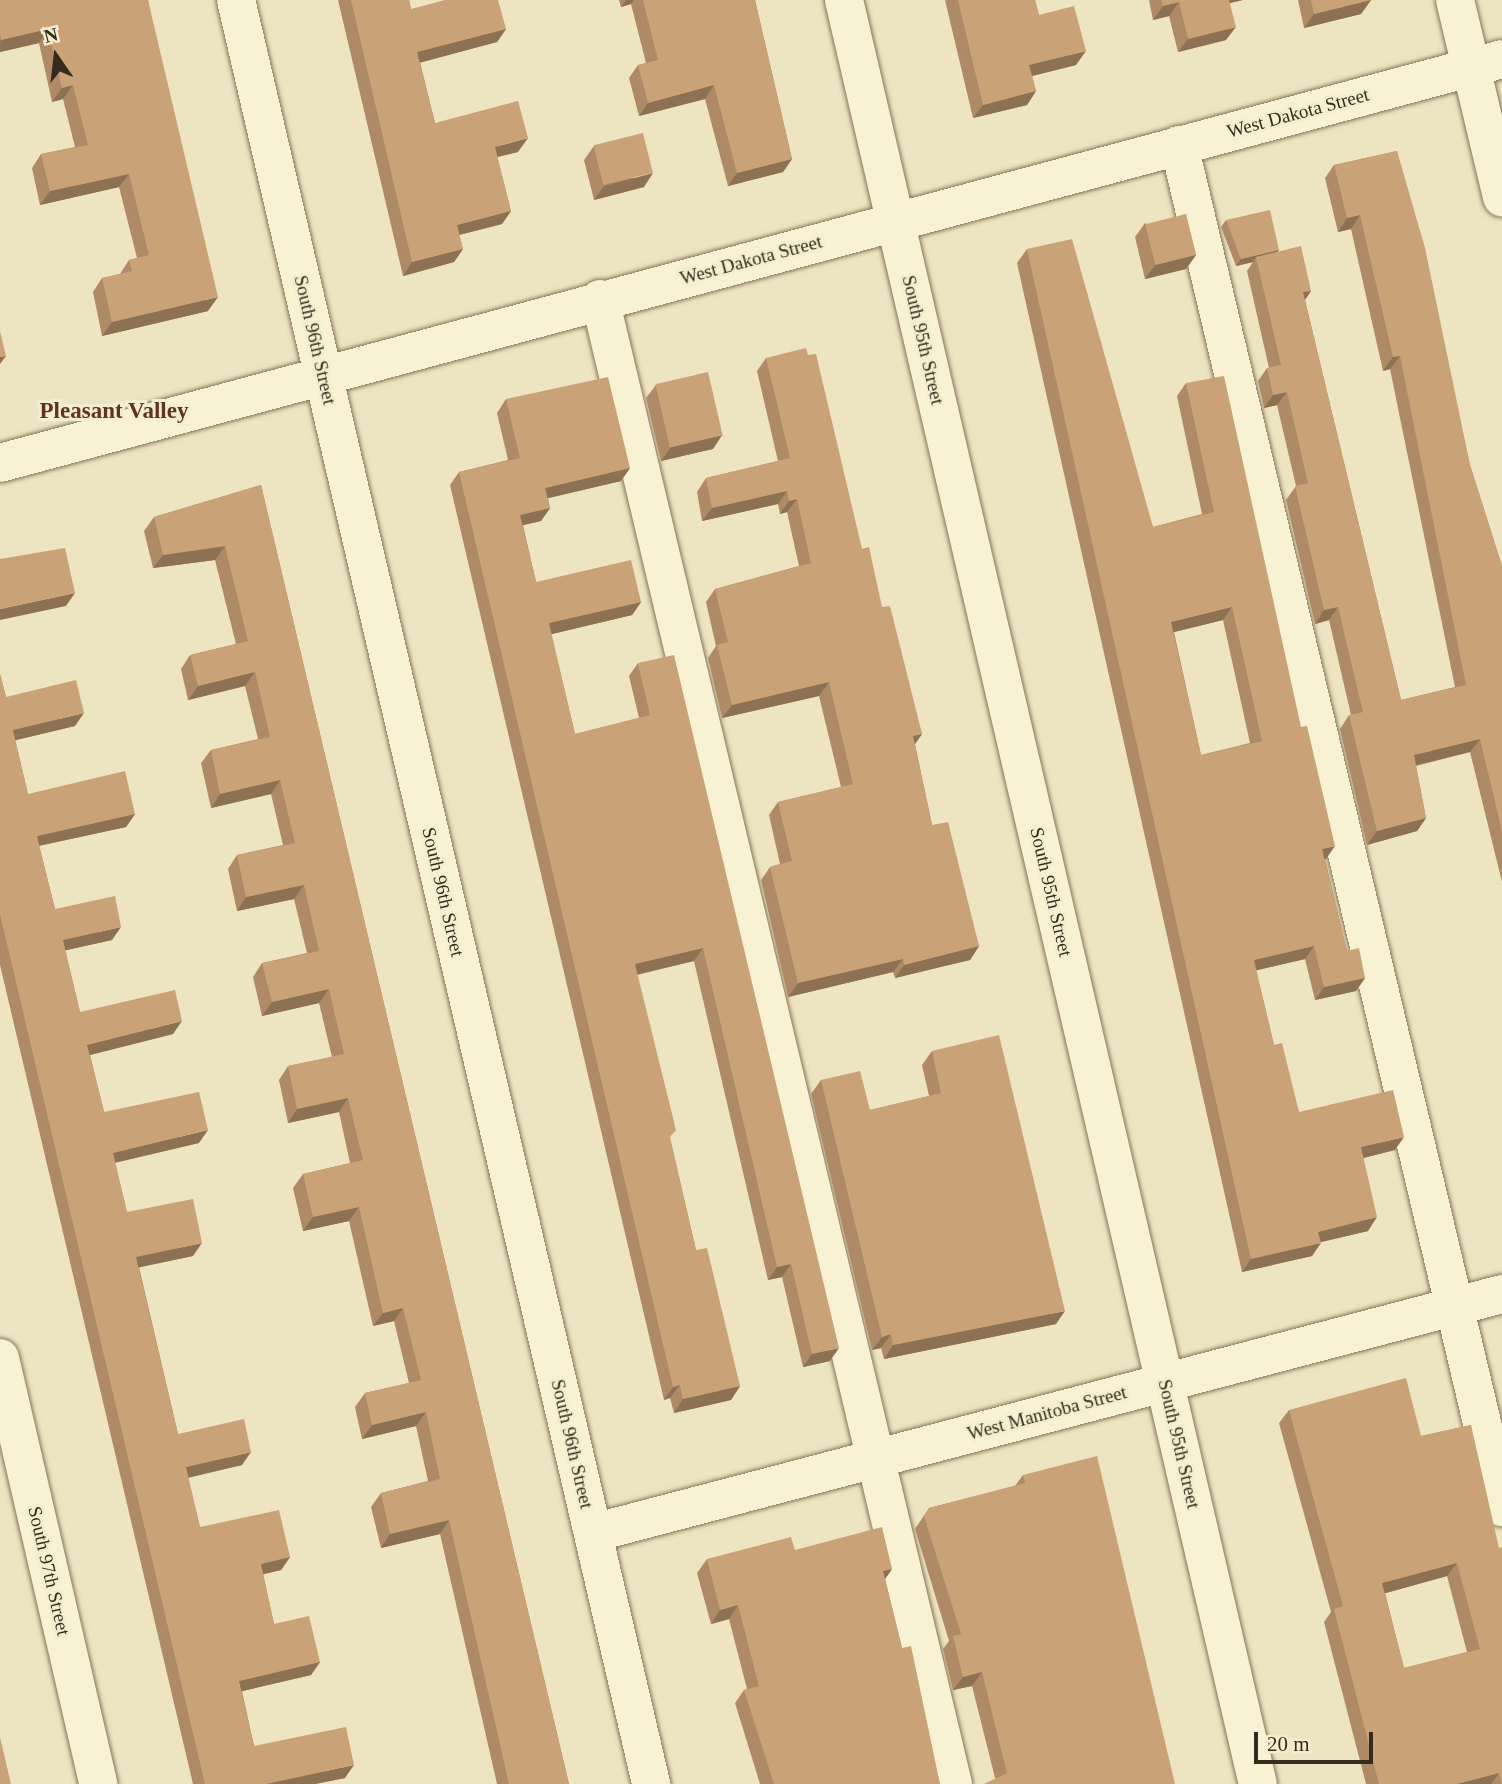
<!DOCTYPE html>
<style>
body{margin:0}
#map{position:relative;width:1502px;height:1784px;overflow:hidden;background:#ede4c1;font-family:"Times New Roman",serif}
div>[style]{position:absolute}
.roads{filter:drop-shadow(0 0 2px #857559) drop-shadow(0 0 2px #857559)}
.minor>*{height:38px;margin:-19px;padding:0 19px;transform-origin:19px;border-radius:19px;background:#f8f1d4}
.wall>*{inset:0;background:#ae8b66}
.shaded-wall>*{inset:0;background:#8d7153}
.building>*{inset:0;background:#caa277;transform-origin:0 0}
span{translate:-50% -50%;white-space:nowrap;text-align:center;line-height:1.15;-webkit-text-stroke:6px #f4eed0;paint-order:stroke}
.street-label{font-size:19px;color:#352b1d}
.quarter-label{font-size:23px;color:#61331d;font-weight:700}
.north{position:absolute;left:21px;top:21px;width:70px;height:70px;-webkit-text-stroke:5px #f4eed0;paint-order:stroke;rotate:346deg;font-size:19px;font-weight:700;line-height:28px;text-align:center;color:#352b1d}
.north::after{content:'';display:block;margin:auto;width:24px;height:32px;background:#352b1d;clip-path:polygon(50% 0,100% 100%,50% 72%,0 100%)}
.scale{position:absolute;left:1254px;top:1732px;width:119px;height:32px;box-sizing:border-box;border:4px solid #352b1d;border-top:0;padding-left:9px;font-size:21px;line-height:24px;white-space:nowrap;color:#352b1d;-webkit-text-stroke:5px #f4eed0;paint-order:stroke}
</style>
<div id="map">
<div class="roads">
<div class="minor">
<div style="left:236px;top:0;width:1832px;rotate:76.9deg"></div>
<div style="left:844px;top:0;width:1831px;rotate:76.94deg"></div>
<div style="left:1455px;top:0;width:203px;rotate:76.6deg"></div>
<div style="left:1179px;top:145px;width:1400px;rotate:76.66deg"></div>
<div style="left:600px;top:299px;width:1526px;rotate:76.63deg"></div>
<div style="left:0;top:463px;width:1555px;rotate:-15.05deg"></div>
<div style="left:0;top:1358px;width:437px;rotate:77deg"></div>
<div style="left:593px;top:1533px;width:940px;rotate:-14.73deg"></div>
</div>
</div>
<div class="wall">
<div style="clip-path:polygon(0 0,148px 0,208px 311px,102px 336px,93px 292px,102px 278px,120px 274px,129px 260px,137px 258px,119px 187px,40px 205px,32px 168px,41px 154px,75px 147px,63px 99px,52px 102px,39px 43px,0 52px)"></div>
<div style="clip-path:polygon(338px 0,409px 0,411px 9px,506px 29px,497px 42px,420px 62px,435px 123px,518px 152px,497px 157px,511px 211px,502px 224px,459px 235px,463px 249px,454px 262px,403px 276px)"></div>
<div style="clip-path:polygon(619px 0,755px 0,792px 159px,783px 172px,728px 186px,705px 99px,639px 116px,629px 78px,638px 65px,646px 63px,631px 4px,621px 7px)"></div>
<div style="clip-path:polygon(945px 0,1035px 0,1039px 15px,1076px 65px,1032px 76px,1036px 91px,1027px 105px,973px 118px)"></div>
<div style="clip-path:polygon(1149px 0,1243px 0,1230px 3px,1226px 40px,1178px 52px,1169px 16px,1153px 20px)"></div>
<div style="clip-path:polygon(1298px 0,1371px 0,1361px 14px,1304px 28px)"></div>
<div style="clip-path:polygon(594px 146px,644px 187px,594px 200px,584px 160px)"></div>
<div style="clip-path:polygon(1397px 151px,1470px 465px,1502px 566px,1502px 882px,1470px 752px,1416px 766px,1426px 818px,1417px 831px,1367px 845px,1340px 729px,1349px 715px,1351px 715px,1329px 620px,1315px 624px,1286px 500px,1296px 486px,1277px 405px,1264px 408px,1258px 381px,1267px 368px,1269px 368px,1247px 271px,1253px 262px,1236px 266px,1221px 227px,1226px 220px,1279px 250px,1277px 252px,1311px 291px,1305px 300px,1401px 700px,1455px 687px,1390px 369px,1383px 371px,1351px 229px,1338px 232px,1325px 178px,1334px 165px)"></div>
<div style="clip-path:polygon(1145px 223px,1196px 255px,1186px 269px,1145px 279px,1135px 237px)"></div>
<div style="clip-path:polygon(evenodd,1027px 249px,1153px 527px,1202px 514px,1177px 396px,1186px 383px,1326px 859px,1325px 859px,1347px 951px,1365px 978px,1356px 991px,1315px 1000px,1305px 959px,1256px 970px,1274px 1045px,1299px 1112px,1395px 1150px,1363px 1158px,1368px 1231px,1320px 1242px,1312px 1256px,1242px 1272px,1017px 263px,1027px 249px,1223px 620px,1250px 743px,1201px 755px,1174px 632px,1223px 620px)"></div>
<div style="clip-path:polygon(766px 358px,862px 549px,882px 607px,922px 734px,915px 744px,932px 825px,979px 946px,970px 960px,895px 978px,893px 972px,788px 997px,761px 880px,770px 867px,780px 864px,769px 815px,778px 802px,841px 787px,819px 696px,722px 718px,708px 658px,716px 646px,706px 602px,715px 589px,799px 566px,787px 512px,780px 514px,778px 504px,702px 521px,697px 492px,706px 478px,778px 461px,757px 371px)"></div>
<div style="clip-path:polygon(656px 385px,722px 435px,713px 449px,661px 461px,646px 398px)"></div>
<div style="clip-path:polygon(506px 399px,630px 468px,621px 481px,548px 498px,550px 508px,541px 521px,523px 525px,536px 582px,641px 602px,632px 615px,551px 634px,575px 734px,639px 718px,629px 676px,638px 663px,830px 1361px,803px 1367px,782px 1277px,768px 1280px,694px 961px,637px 975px,670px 1139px,696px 1250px,740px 1386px,731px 1400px,674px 1413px,670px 1398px,664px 1400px,450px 485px,459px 472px,508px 460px,497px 413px)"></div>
<div style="clip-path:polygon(261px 485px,569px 1784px,497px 1784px,440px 1534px,381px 1548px,371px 1507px,381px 1493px,428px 1481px,416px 1426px,362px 1439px,355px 1407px,365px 1393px,409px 1383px,394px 1321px,373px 1326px,349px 1221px,303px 1231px,293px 1188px,303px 1174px,350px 1163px,339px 1112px,288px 1123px,279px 1080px,288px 1066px,332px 1057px,319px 1003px,262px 1016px,253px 977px,262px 963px,307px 953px,294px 899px,237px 911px,228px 869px,237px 855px,283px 845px,271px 794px,211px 808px,201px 763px,211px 750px,258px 739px,245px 686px,188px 700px,181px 669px,190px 655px,236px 644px,215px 560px,153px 568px,144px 531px,154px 517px)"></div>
<div style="clip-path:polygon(0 674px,6px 697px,75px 726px,15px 740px,28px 794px,135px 814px,126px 827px,39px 846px,55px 909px,112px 940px,65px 950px,80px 1012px,173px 1034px,90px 1055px,104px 1112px,199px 1143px,115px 1163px,127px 1212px,193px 1256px,139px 1267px,178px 1434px,242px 1465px,188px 1478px,200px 1527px,290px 1557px,281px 1570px,263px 1574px,274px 1624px,320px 1662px,311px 1675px,242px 1691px,254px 1746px,345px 1778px,315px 1784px,193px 1784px,0 965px)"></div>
<div style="clip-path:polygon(932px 1051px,1056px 1324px,884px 1359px,881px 1348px,872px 1350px,811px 1094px,821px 1080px,870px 1110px,929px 1096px,922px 1065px)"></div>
<div style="clip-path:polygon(evenodd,1289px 1410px,1421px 1436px,1471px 1425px,1502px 1784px,1366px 1784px,1324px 1622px,1331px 1612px,1279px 1423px,1289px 1410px,1447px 1576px,1467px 1652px,1404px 1668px,1385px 1593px,1447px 1576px)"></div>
<div style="clip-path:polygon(1023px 1475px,1175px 1784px,995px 1778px,972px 1686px,953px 1690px,943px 1649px,949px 1641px,915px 1529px,929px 1508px,1015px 1486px)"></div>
<div style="clip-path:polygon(795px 1550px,892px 1569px,885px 1579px,902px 1648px,940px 1784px,760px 1784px,735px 1703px,744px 1690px,747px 1689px,729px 1619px,711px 1624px,697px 1573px,707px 1559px)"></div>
</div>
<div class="shaded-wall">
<div style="clip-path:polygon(626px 0,634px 0,631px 4px,621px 7px)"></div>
<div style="clip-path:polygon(1221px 0,1243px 0,1217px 6px)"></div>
<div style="clip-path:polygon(1371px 0,1361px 14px,1304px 28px,1314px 14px)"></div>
<div style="clip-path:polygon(1179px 2px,1169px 16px,1153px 20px,1163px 6px)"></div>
<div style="clip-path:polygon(1236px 27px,1226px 40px,1178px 52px,1188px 39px)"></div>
<div style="clip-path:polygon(48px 29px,39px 43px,0 52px,0 42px,1px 40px)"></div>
<div style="clip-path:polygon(506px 29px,497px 42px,408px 66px,417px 52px)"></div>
<div style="clip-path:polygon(1086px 51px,1076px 65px,1020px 79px,1029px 65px)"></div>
<div style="clip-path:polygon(73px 85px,63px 99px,52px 102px,62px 88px)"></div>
<div style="clip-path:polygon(714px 85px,705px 99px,639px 116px,648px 103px)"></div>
<div style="clip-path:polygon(1036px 91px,1027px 105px,973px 118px,983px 105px)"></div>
<div style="clip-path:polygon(528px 138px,518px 152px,485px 160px,495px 147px)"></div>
<div style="clip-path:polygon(792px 159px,783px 172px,728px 186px,737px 173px)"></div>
<div style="clip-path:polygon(653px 173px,644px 187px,594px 200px,604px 186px)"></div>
<div style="clip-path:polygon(129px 174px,119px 187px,40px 205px,50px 191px)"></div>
<div style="clip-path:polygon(511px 211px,502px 224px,447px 238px,457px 225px)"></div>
<div style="clip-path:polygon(1360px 215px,1351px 229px,1338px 232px,1347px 218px)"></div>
<div style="clip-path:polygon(463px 249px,454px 262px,403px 276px,412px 262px)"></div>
<div style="clip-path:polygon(1279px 250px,1274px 257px,1256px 257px,1253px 262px,1236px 266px,1241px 259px)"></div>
<div style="clip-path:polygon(1196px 255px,1186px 269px,1145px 279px,1155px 265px)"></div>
<div style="clip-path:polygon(1311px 291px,1302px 304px,1303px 292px)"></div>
<div style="clip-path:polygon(218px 297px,208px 311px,102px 336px,112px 322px)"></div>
<div style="clip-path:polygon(6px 356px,0 364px,0 357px)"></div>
<div style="clip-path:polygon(1400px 356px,1390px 369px,1383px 371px,1393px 357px)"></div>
<div style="clip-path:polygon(1287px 392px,1277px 405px,1264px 408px,1273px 395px)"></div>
<div style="clip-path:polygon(722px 435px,713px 449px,661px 461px,671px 447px)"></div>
<div style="clip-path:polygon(630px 468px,621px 481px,536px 501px,545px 488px)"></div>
<div style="clip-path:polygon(787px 491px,778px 504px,702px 521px,712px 508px)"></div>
<div style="clip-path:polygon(797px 499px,787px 512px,780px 514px,789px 501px)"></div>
<div style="clip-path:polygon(550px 508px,541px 521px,511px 528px,520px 515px)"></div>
<div style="clip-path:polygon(225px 546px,215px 560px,153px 568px,163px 555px)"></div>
<div style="clip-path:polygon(75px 593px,66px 606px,0 620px,0 609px)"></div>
<div style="clip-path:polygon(641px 602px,632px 615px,540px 637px,549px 623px)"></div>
<div style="clip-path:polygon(1232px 607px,1223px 620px,1162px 635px,1171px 622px)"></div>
<div style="clip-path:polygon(1338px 607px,1329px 620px,1315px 624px,1324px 610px)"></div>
<div style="clip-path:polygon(255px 672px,245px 686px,188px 700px,198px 686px)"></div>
<div style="clip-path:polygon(829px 682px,819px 696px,722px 718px,732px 705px)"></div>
<div style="clip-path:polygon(84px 713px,75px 726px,4px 743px,13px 730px)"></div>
<div style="clip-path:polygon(922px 734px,912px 748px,913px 736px)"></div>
<div style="clip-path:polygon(1480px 739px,1470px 752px,1404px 768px,1414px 755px)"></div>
<div style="clip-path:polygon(280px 780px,271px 794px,211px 808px,220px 794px)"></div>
<div style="clip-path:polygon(135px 814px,126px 827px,28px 848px,37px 836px)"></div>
<div style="clip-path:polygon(1426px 818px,1417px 831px,1367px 845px,1377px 831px)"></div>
<div style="clip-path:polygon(1335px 846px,1326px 859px,1313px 862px,1322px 849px)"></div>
<div style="clip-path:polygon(304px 885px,294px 899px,237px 911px,246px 897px)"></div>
<div style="clip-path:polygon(121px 927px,112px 940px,54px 953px,63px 940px)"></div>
<div style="clip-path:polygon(979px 946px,970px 960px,895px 978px,904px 965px)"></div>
<div style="clip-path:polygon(1314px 946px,1305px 959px,1245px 973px,1254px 960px)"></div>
<div style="clip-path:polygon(703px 948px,694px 961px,625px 977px,635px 964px)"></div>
<div style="clip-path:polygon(903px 959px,893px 972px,788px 997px,798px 983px)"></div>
<div style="clip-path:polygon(1365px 978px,1356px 991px,1315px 1000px,1324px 987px)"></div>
<div style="clip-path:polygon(329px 989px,319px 1003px,262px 1016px,272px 1002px)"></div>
<div style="clip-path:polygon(182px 1021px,173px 1034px,78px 1058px,87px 1045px)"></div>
<div style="clip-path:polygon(348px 1098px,339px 1112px,288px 1123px,297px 1109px)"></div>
<div style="clip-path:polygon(208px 1130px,199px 1143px,104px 1165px,113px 1153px)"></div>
<div style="clip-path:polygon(1404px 1137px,1395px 1150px,1351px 1161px,1361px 1147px)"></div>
<div style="clip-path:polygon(359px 1207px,349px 1221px,303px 1231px,313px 1217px)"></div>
<div style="clip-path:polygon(1377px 1217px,1368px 1231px,1309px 1245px,1318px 1232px)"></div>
<div style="clip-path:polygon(202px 1243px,193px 1256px,127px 1270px,136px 1257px)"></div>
<div style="clip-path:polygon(1321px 1243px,1312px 1256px,1242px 1272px,1251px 1259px)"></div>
<div style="clip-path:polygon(791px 1264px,782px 1277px,768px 1280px,777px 1267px)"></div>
<div style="clip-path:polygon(403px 1308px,394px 1321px,373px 1326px,383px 1313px)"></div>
<div style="clip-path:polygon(1065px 1311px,1056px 1324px,884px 1359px,893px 1345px)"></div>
<div style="clip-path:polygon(891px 1334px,881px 1348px,872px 1350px,882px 1337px)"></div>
<div style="clip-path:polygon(839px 1348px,830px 1361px,803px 1367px,812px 1354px)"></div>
<div style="clip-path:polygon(680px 1385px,670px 1398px,664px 1400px,673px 1387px)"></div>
<div style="clip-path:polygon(740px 1386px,731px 1400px,674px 1413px,683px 1399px)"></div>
<div style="clip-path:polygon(426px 1412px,416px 1426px,362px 1439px,372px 1425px)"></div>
<div style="clip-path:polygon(251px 1452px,242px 1465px,177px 1480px,186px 1467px)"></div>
<div style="clip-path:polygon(449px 1520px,440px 1534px,381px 1548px,390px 1534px)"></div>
<div style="clip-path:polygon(290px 1557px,281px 1570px,252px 1577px,261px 1564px)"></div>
<div style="clip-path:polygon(1457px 1563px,1447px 1576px,1372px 1597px,1382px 1583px)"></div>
<div style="clip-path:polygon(892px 1569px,883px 1582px,883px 1571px)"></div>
<div style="clip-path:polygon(738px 1605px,729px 1619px,711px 1624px,720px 1610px)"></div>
<div style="clip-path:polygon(320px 1662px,311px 1675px,230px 1694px,239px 1681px)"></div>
<div style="clip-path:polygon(982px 1672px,972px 1686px,953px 1690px,963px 1677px)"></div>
<div style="clip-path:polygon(354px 1765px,345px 1778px,315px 1784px,265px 1784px)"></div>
<div style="clip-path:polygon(1499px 1773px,1491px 1784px,1457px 1784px)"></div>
</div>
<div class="building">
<div style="clip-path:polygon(0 0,148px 0,218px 297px,112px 322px,102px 278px,132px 271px,129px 260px,149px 255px,129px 174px,50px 191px,41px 154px,88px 145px,73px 85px,62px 88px,48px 29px,1px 40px,0 33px)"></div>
<div style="clip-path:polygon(351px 0,409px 0,411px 9px,445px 0,498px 0,506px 29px,417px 52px,435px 123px,518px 101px,528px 138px,495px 147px,511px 211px,457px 225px,463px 249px,412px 262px)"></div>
<div style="clip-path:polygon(643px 0,755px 0,792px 159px,737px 173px,714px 85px,648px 103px,638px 65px,658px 60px)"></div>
<div style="clip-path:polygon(958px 0,1035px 0,1039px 15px,1074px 6px,1086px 51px,1029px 65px,1036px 91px,983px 105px)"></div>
<div style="clip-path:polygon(1161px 0,1229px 0,1236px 27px,1188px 39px,1179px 2px,1163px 6px)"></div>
<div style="clip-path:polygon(1311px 0,1371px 0,1314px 14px)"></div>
<div style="left:643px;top:133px;width:41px;height:51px;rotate:76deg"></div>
<div style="clip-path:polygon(1397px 151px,1425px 248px,1470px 465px,1502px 566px,1502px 831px,1480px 739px,1414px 755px,1426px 818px,1377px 831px,1349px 715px,1363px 712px,1338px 607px,1324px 610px,1295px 486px,1308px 483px,1287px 392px,1273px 395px,1267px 368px,1281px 365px,1256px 257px,1301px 246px,1311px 291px,1303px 292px,1401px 700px,1466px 685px,1400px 356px,1393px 357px,1360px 215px,1347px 218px,1334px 165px)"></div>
<div style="clip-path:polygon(1270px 210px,1279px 250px,1241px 259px,1226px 220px)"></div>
<div style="left:1186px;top:214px;width:42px;height:42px;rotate:76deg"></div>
<div style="clip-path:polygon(evenodd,1072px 239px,1153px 527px,1214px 512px,1186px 383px,1224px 376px,1301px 727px,1307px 726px,1335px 846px,1322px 849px,1347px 951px,1359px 948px,1365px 978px,1324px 987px,1314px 946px,1254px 960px,1274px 1045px,1282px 1043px,1299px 1112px,1393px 1090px,1404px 1137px,1361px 1147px,1377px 1217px,1318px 1232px,1321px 1243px,1251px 1259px,1027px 249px,1072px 239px,1232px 607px,1262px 741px,1201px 755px,1171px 622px,1232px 607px)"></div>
<div style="clip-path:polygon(0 331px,6px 356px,0 357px)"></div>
<div style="clip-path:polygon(806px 348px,808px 355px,816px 354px,862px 549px,869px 547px,882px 607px,890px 606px,922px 734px,913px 736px,932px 825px,948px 822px,979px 946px,904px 965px,903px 959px,798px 983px,770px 867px,792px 861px,778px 802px,853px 784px,829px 682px,732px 705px,717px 645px,728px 642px,715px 589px,811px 563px,797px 499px,789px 501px,787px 491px,712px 508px,706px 478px,790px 458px,766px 358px)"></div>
<div style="left:708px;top:372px;width:65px;height:54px;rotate:77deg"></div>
<div style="clip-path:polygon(608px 377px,630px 468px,545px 488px,550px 508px,520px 515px,536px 582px,631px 560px,641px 602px,549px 623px,575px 734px,650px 715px,638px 663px,674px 655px,839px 1348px,812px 1354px,791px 1264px,777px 1267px,703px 948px,635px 964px,676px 1130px,670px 1137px,696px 1250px,707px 1248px,740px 1386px,683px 1399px,680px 1385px,673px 1387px,459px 472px,520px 458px,506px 399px)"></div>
<div style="clip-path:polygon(261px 485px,569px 1784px,509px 1784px,449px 1520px,390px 1534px,381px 1493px,440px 1479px,426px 1412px,372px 1425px,365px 1393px,421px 1380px,403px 1308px,383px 1313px,359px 1207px,313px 1217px,303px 1174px,363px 1160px,348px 1098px,297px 1109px,288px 1066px,344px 1054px,329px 989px,272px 1002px,262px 963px,319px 951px,304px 885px,246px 897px,237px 855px,295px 843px,280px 780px,220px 794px,211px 750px,270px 737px,255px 672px,198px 686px,190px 655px,248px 641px,225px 546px,163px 555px,154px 517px)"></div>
<div style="clip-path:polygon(65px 548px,75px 593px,0 609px,0 559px)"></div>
<div style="clip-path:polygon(0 674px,6px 697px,76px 680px,84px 713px,13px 730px,28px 794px,125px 771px,135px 814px,37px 836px,55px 909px,115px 896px,121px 927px,63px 940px,80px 1012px,175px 990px,182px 1021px,87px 1045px,104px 1112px,199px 1092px,208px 1130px,113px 1153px,127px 1212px,193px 1199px,202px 1243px,136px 1257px,178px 1434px,244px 1419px,251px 1452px,186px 1467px,200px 1527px,279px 1510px,290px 1557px,261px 1564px,274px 1624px,309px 1616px,320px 1662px,239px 1681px,254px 1746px,346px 1727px,354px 1765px,266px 1784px,205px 1784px,0 914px)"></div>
<div style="clip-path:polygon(999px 1035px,1065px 1311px,893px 1345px,891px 1334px,882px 1337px,821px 1080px,860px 1071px,870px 1110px,941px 1093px,932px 1051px)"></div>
<div style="clip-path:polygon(evenodd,1406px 1378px,1421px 1436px,1471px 1425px,1499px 1548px,1502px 1547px,1502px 1784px,1499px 1773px,1457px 1784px,1379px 1784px,1334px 1609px,1343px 1606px,1289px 1410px,1406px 1378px,1457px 1563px,1480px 1649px,1404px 1668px,1382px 1583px,1457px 1563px)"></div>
<div style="clip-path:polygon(1097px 1456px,1175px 1784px,984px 1784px,1007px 1773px,982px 1672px,963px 1677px,953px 1636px,961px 1634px,924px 1516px,929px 1508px,1025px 1483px,1023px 1475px)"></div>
<div style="clip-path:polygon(882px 1527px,892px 1569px,883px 1571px,902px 1648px,911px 1646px,940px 1784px,774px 1784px,744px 1690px,759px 1686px,738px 1605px,720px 1610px,707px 1559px,791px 1537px,795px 1550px)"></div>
<div style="clip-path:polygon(0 1737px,11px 1784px,0 1784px)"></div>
</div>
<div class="street-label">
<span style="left:1298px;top:113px;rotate:-15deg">West Dakota Street</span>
<span style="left:751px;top:260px;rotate:-15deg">West Dakota Street</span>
<span style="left:315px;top:340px;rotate:77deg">South 96th Street</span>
<span style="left:923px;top:340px;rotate:77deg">South 95th Street</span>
<span style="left:443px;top:892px;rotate:77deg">South 96th Street</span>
<span style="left:1051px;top:892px;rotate:77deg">South 95th Street</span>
<span style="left:1047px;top:1413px;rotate:-15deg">West Manitoba Street</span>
<span style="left:572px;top:1444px;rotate:77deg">South 96th Street</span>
<span style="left:1179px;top:1444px;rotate:77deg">South 95th Street</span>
<span style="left:49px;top:1571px;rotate:77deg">South 97th Street</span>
</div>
<div class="quarter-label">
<span style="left:114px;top:411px">Pleasant Valley</span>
</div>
<div class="north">N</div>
<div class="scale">20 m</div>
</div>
